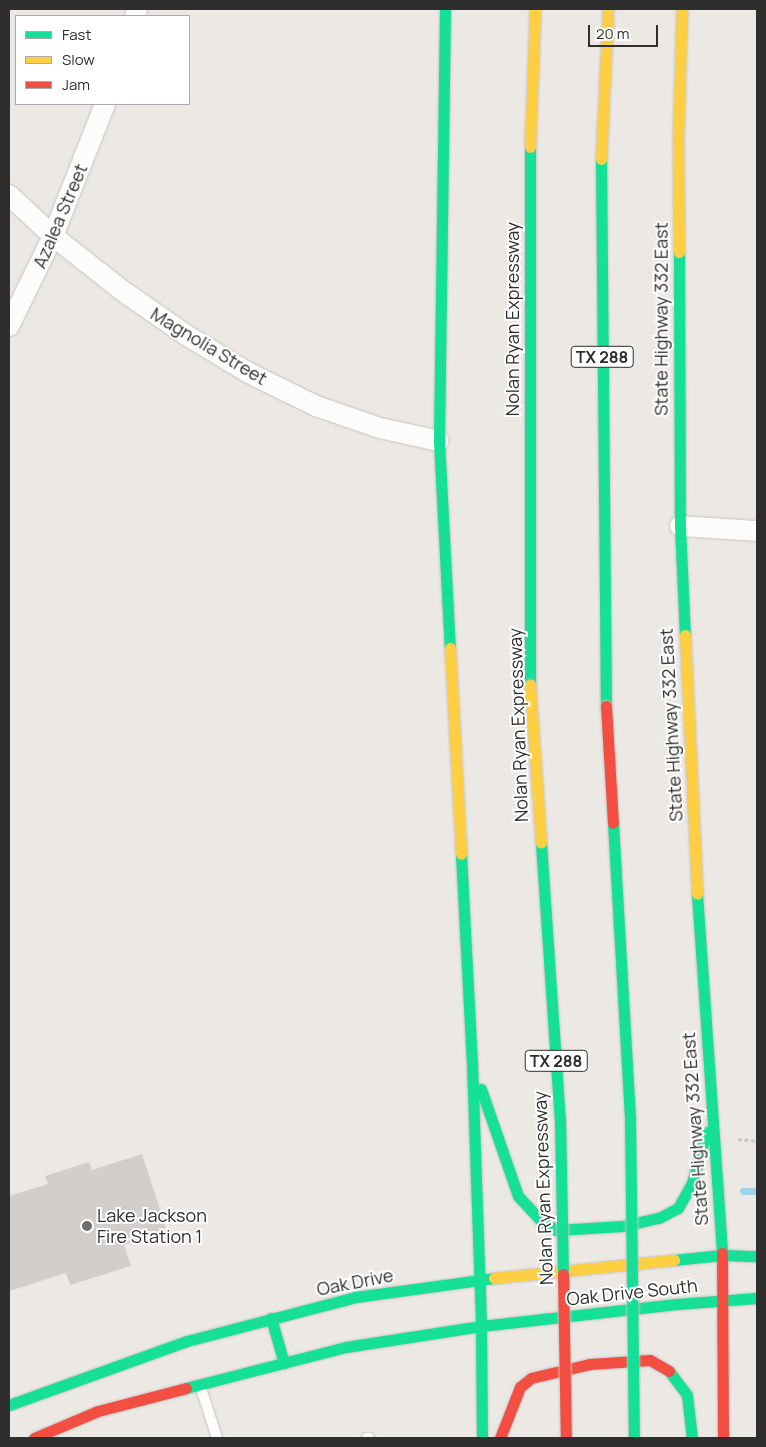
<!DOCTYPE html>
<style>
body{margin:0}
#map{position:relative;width:766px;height:1447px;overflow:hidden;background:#ece8e4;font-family:Manrope,sans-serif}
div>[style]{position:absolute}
.stream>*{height:7px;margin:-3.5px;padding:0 3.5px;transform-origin:3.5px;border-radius:3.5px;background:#99d6ec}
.building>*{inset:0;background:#d1cecb}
.path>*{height:3px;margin-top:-1.5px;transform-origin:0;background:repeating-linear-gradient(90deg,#c9c9c8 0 4px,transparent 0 6.5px)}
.roads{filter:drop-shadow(0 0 1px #c5c4c5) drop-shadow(0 0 1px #c5c4c5)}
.lane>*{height:10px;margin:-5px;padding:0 5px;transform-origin:5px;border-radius:5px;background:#fcfcfb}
.street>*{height:20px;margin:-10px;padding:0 10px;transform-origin:10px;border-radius:10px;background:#fcfcfb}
.fast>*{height:11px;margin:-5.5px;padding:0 5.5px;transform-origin:5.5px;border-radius:5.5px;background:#16e098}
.slow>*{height:11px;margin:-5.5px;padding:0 5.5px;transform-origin:5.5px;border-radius:5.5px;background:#ffcf43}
.jam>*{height:11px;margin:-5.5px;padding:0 5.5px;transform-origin:5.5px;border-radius:5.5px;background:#f24e42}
.bridges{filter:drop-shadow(0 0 1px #c6c5c4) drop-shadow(0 0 1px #c6c5c4)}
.fast-bridge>*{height:11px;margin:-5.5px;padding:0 5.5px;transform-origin:5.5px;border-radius:5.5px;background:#16e098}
.slow-bridge>*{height:11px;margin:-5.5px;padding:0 5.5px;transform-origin:5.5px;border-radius:5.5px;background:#ffcf43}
.jam-bridge>*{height:11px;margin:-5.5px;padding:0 5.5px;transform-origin:5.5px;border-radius:5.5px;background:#f24e42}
.dots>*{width:14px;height:14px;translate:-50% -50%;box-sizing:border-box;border:2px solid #fff;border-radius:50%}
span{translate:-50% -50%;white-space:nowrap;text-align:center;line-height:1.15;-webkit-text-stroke:4px #fff;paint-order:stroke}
.shield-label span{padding:1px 4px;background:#fff;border:1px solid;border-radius:4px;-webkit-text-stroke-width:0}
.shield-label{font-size:16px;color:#2e2e2e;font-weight:700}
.street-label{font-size:18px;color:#2e2e2e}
.poi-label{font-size:18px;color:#2e2e2e}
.left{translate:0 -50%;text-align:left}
.frame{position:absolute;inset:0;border:10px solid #2e2e2e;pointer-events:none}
.legend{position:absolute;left:15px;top:15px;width:175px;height:90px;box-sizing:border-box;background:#fff;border:1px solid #ababab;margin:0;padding:6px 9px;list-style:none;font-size:15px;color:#2e2e2e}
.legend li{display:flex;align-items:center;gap:10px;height:25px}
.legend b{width:25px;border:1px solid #ababab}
.scale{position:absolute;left:588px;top:25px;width:70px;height:22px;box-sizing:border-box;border:2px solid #2e2e2e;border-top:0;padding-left:6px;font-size:15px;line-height:18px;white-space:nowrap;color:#2e2e2e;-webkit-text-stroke:4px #fff;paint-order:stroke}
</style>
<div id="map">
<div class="stream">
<div style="left:743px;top:1191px;width:14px"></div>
</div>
<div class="building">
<div style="clip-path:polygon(142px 1154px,167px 1231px,124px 1245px,131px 1266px,70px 1285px,66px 1273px,9px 1291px,9px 1196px,48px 1184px,45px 1176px,89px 1162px,92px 1170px)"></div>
</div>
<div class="path">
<div style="left:738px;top:1139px;width:19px;rotate:6deg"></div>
</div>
<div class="roads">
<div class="lane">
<div style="left:200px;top:1385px;width:56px;rotate:72.2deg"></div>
<div style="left:367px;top:1438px;width:2px"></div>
</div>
<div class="street">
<div style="left:135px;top:16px;width:7px;rotate:-74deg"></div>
<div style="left:9px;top:195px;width:60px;rotate:43deg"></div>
<div style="left:53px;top:236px;width:85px;rotate:38.3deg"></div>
<div style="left:120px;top:289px;width:80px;rotate:34.9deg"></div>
<div style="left:186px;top:335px;width:71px;rotate:31.2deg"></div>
<div style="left:247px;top:372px;width:77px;rotate:26.2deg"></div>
<div style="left:316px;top:406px;width:68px;rotate:19deg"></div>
<div style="left:380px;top:428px;width:60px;rotate:12.4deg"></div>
<div style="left:9px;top:326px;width:100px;rotate:-63.9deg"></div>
<div style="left:53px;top:236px;width:142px;rotate:-68.5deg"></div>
<div style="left:680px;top:526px;width:77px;rotate:3.7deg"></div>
</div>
<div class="fast">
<div style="left:445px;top:9px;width:432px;rotate:90.8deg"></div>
<div style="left:439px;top:441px;width:207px;rotate:87deg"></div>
<div style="left:530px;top:147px;width:538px;rotate:90deg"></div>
<div style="left:601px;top:159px;width:547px;rotate:89.48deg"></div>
<div style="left:679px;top:252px;width:274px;rotate:89.8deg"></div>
<div style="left:680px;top:526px;width:109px;rotate:87.4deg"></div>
<div style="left:461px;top:854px;width:210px;rotate:87deg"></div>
<div style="left:472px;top:1064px;width:262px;rotate:88deg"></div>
<div style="left:481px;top:1326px;width:112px;rotate:89.5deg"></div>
<div style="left:697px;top:894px;width:360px;rotate:86deg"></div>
<div style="left:481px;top:1089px;width:113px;rotate:70.9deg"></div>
<div style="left:518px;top:1196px;width:33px;rotate:47deg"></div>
<div style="left:540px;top:1220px;width:19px;rotate:32deg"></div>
<div style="left:556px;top:1230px;width:67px;rotate:-3.4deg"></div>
<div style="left:623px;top:1226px;width:37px;rotate:-13deg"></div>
<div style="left:659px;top:1218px;width:21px;rotate:-28deg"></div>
<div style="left:678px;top:1208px;width:29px;rotate:-61deg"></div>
<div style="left:692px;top:1183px;width:53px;rotate:-74.6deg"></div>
<div style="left:674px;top:1260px;width:48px;rotate:-5.9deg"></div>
<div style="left:722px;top:1255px;width:35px;rotate:2deg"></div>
<div style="left:271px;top:1318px;width:47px;rotate:73.9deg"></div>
<div style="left:669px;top:1371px;width:30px;rotate:53deg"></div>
<div style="left:687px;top:1395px;width:43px;rotate:83.4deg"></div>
<div style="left:186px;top:1388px;width:165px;rotate:-14.4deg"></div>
<div style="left:346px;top:1347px;width:137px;rotate:-8.8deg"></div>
<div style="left:481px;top:1326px;width:197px;rotate:-6.4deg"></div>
<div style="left:677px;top:1304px;width:80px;rotate:-4.3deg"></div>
<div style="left:9px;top:1405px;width:189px;rotate:-19.8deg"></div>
<div style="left:187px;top:1341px;width:175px;rotate:-14.6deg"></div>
<div style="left:356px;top:1297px;width:139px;rotate:-7.8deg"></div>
</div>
<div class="slow">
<div style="left:530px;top:147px;width:138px;rotate:-87.9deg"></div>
<div style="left:601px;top:159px;width:150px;rotate:-87.3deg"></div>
<div style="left:679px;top:252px;width:112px;rotate:-90.5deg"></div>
<div style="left:678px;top:140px;width:131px;rotate:-88.3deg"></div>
<div style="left:685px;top:635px;width:259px;rotate:87.3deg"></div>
<div style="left:450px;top:648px;width:206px;rotate:86.9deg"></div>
<div style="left:494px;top:1278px;width:181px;rotate:-5.7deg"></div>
</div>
<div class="jam">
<div style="left:722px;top:1253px;width:185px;rotate:89.7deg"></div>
<div style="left:34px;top:1438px;width:69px;rotate:-22.9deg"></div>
<div style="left:98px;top:1411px;width:91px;rotate:-14.6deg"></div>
<div style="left:500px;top:1438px;width:55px;rotate:-68.6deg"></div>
<div style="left:520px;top:1387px;width:14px;rotate:-39deg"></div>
<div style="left:531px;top:1378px;width:61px;rotate:-13.3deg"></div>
<div style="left:590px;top:1364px;width:60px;rotate:-3.8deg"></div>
<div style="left:650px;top:1360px;width:22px;rotate:30deg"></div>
</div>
</div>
<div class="bridges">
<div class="fast-bridge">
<div style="left:613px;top:823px;width:294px;rotate:86.7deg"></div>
<div style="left:630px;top:1117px;width:321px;rotate:89.3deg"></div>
<div style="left:541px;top:843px;width:277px;rotate:86.1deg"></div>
<div style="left:560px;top:1119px;width:155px;rotate:88.9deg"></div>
</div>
<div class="slow-bridge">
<div style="left:530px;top:685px;width:158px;rotate:86deg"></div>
</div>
<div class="jam-bridge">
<div style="left:606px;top:706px;width:117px;rotate:86.6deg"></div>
<div style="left:563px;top:1274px;width:164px;rotate:89deg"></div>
</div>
</div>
<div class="dots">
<div style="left:87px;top:1226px;background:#706f6e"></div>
</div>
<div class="shield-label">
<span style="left:602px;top:357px">TX 288</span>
<span style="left:556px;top:1061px">TX 288</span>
</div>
<div class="street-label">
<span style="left:60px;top:216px;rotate:-67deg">Azalea Street</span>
<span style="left:512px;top:319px;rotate:-90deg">Nolan Ryan Expressway</span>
<span style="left:661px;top:319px;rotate:-90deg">State Highway 332 East</span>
<span style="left:209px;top:346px;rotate:31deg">Magnolia Street</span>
<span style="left:518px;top:725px;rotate:-92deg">Nolan Ryan Expressway</span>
<span style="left:671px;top:725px;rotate:-93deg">State Highway 332 East</span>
<span style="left:695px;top:1129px;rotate:-94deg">State Highway 332 East</span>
<span style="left:543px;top:1188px;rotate:-92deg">Nolan Ryan Expressway</span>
<span style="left:355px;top:1282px;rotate:-11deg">Oak Drive</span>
<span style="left:632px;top:1292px;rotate:-6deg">Oak Drive South</span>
</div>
<div class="poi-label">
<span class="left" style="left:97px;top:1226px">Lake Jackson<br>Fire Station 1</span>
</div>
<div class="frame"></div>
<ul class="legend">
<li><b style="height:6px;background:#16e098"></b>Fast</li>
<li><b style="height:6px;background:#ffcf43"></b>Slow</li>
<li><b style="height:6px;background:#f24e42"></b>Jam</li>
</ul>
<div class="scale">20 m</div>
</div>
